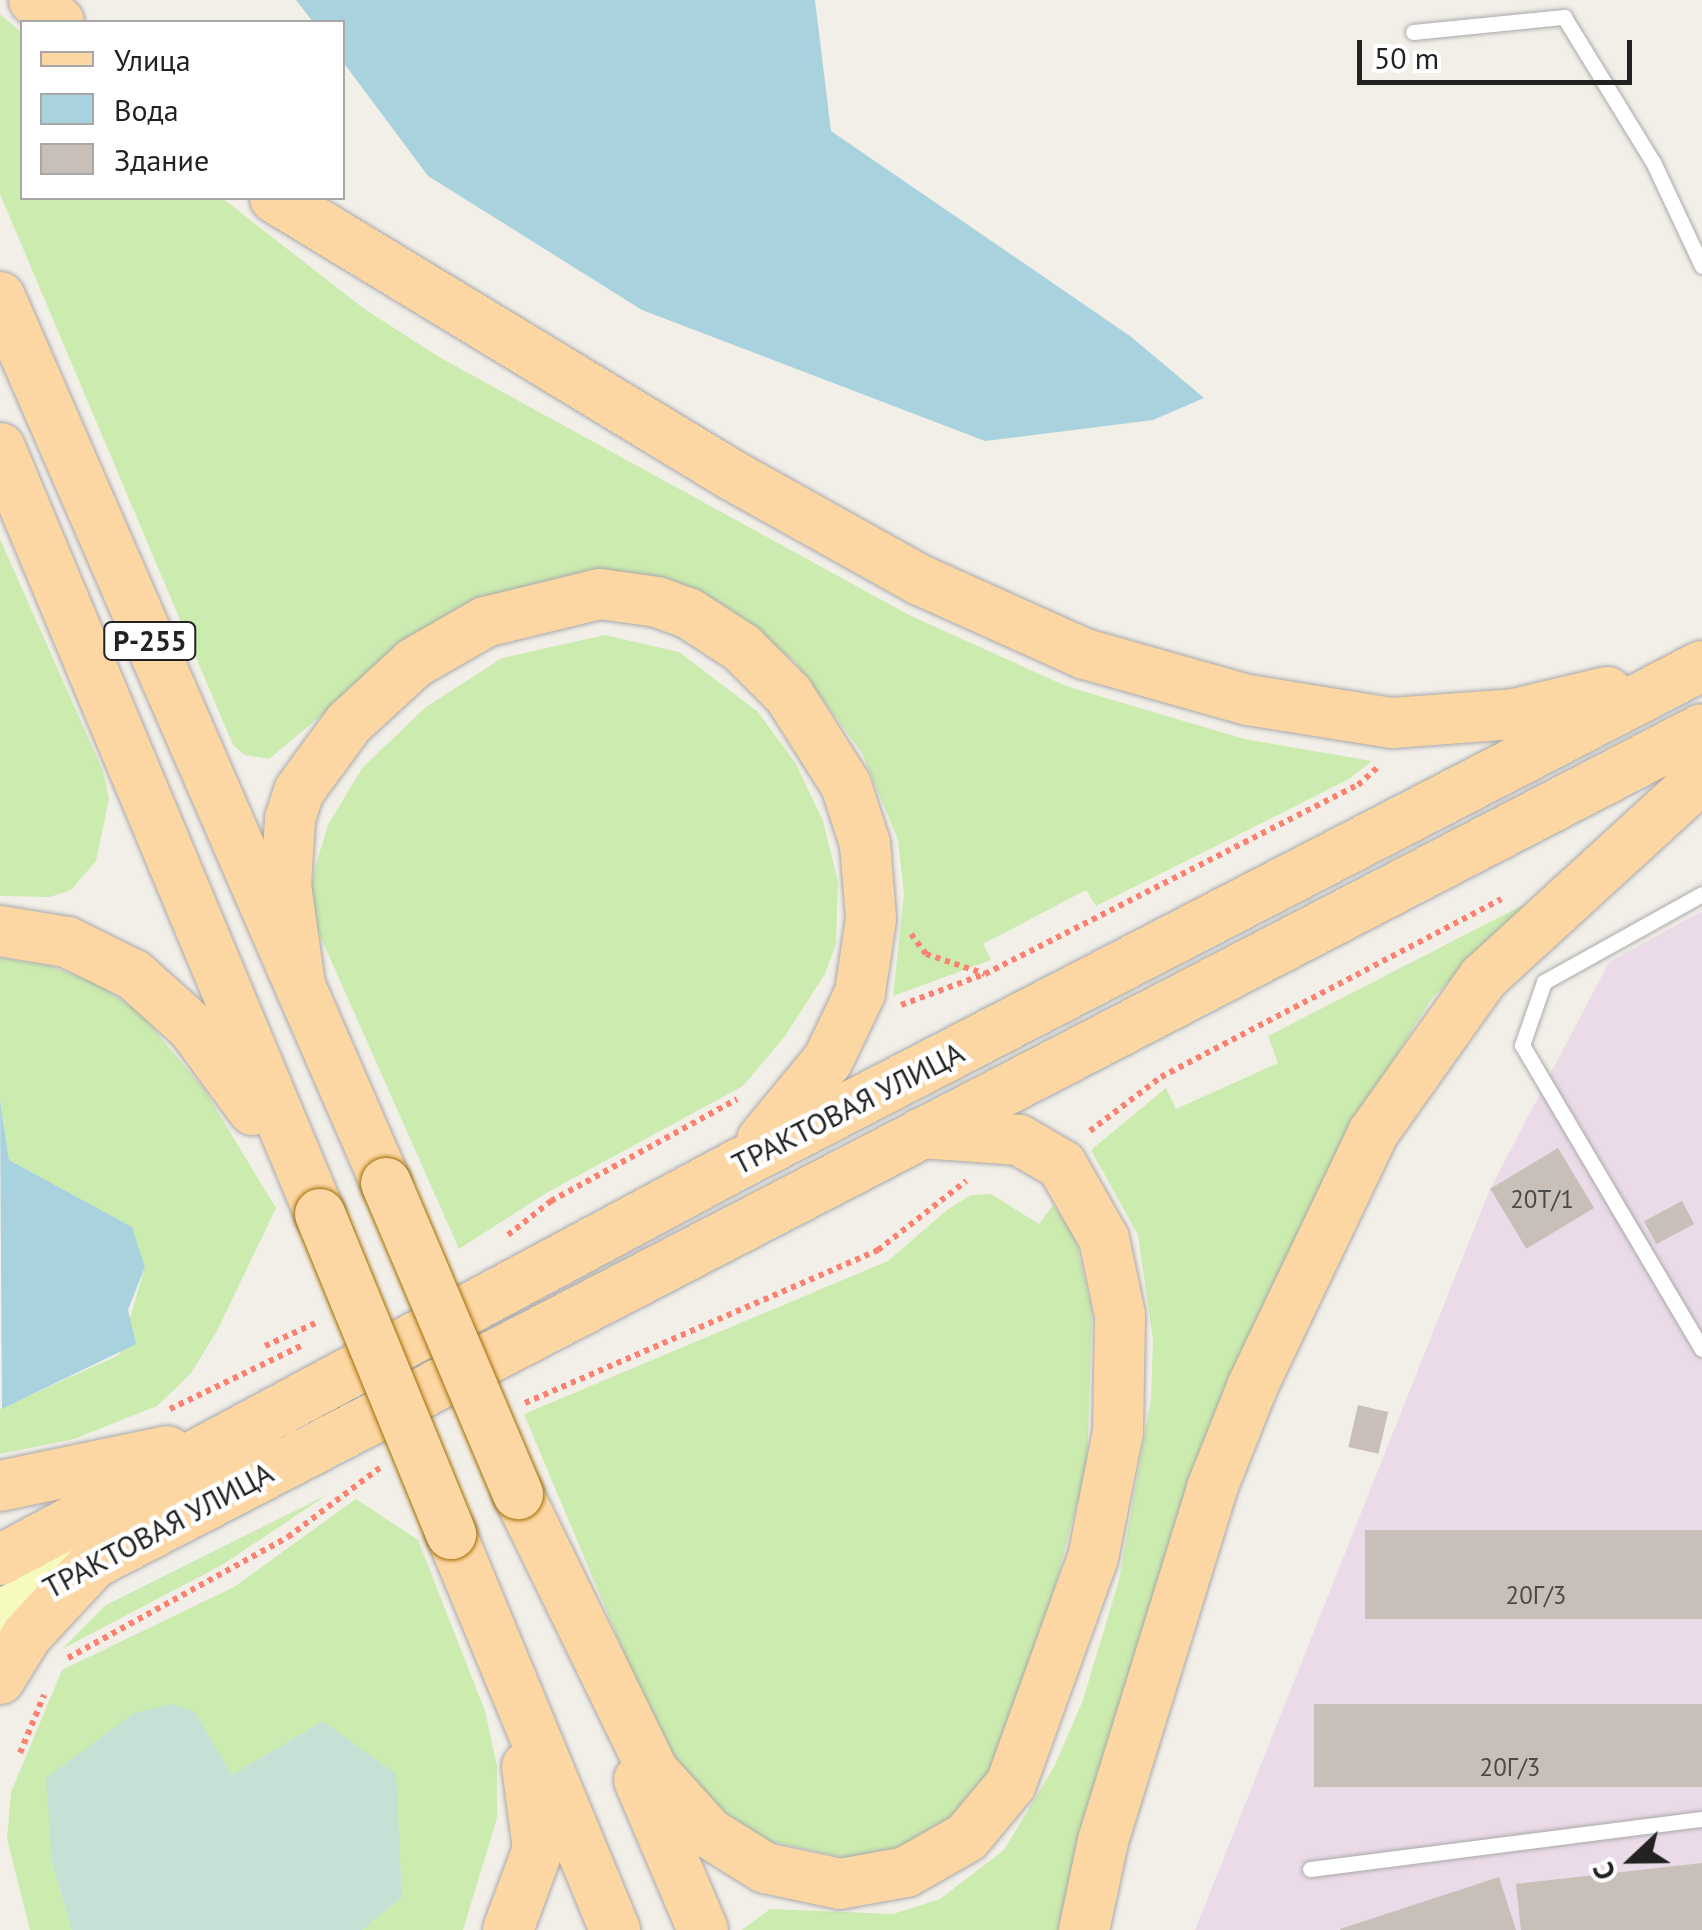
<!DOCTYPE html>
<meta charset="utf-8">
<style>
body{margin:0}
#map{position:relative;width:1702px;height:1930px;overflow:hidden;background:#f2efe9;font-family:"PT Sans",sans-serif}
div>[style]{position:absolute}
.industrial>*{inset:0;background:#ebdbe8}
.grass>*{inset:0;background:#ccebaf}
.wetland>*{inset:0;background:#c5e0d4}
.water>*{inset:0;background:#a9d2df}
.building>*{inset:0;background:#c7bfb8;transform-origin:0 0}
.path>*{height:6px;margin-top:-3px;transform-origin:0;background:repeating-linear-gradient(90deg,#fb8170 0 5px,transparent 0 10px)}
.roads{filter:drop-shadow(0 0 2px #a9a9a9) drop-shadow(0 0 2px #a9a9a9)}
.service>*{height:15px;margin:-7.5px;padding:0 7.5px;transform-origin:7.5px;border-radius:7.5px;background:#fff}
.secondary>*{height:45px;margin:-22.5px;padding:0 22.5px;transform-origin:22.5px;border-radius:22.5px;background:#f7fabe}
.primary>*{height:50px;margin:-25px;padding:0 25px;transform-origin:25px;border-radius:25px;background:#fdd7a3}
.bridges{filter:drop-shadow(0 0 2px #a06d00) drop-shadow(0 0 2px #a06d00)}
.primary-bridge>*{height:50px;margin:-25px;padding:0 25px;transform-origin:25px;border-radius:25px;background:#fdd7a3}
span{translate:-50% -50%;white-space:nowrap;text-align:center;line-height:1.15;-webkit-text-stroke:9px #fff;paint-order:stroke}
.number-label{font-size:25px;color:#4b4948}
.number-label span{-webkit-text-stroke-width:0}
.shield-label span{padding:2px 8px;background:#fff;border:2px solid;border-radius:8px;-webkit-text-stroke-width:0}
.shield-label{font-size:28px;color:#222;font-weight:700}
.street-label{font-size:30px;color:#222}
.legend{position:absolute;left:20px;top:20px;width:325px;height:180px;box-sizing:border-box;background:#fff;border:2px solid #a7a7a7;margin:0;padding:12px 18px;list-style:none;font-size:30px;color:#222}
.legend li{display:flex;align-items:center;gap:20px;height:50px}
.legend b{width:50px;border:2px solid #a7a7a7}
.north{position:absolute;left:1582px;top:1810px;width:100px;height:100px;-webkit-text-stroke:8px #fff;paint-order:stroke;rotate:248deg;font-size:28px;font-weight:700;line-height:40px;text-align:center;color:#222}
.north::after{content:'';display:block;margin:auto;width:35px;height:45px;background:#222;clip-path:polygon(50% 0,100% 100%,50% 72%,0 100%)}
.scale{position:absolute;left:1357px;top:40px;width:275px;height:45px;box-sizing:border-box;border:5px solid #222;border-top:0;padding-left:12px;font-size:30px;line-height:35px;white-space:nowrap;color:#222;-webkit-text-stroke:8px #fff;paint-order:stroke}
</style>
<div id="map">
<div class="industrial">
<div style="clip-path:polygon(1702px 911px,1702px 1930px,1195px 1930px,1490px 1189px,1609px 962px)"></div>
</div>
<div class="grass">
<div style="clip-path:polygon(0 14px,22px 33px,22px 198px,222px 198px,363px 308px,439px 357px,909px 615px,1066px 686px,1244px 739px,1372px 761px,1349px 779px,1096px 906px,1086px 890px,983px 944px,991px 960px,893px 996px,904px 894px,898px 840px,862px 753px,795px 662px,731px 610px,692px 593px,650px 584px,364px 680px,269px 759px,245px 755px,233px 745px,0 194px)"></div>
<div style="clip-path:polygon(0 539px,103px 771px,109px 799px,96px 861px,71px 890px,50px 897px,0 896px)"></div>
<div style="clip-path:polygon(605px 635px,679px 652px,758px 712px,796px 764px,823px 821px,838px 882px,836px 944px,825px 974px,785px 1036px,743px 1086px,548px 1192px,459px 1249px,318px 931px,309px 896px,317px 861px,328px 825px,363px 767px,426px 707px,502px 658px)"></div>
<div style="clip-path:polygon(1529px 902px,1432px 998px,1345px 1138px,1062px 1930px,742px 1930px,770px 1909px,893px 1914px,940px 1899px,1004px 1850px,1055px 1765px,1083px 1700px,1119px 1580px,1151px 1399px,1153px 1340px,1138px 1235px,1091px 1150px,1166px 1088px,1176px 1109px,1278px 1063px,1268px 1036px)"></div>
<div style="clip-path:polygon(0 958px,50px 966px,98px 984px,140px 1013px,204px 1089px,276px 1208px,217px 1331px,191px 1373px,157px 1406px,74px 1439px,0 1454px,0 1409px,119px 1355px,145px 1267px,131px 1227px,9px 1160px,0 1100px)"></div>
<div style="clip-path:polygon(991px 1194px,1039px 1224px,1053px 1205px,1075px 1237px,1092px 1311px,1087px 1466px,1034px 1667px,980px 1796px,917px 1846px,851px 1859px,750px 1837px,714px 1811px,659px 1736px,524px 1414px,888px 1261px,947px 1210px,971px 1195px)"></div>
<div style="clip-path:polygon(327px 1495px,222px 1565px,62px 1649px,106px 1605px)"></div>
<div style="clip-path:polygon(356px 1499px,418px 1540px,485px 1711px,497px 1766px,497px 1818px,463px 1930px,362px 1930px,402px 1897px,395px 1774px,323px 1721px,232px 1775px,195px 1712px,52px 1862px,72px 1930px,30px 1930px,7px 1839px,11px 1792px,62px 1670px,234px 1587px)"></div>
</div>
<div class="wetland">
<div style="clip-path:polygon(172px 1704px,195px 1712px,232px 1775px,323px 1721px,396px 1774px,402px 1897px,362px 1930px,72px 1930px,52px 1862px,46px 1778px,134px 1713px)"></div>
</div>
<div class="water">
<div style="clip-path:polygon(296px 0,815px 0,831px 131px,1130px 336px,1204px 398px,1153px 420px,985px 441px,642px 310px,428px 176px,343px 62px,342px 22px,313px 22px)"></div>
<div style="clip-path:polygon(0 1100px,9px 1160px,132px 1227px,145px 1267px,128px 1310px,136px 1344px,2px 1409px)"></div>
</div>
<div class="building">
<div style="left:1558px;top:1148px;width:70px;height:79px;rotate:59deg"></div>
<div style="left:1682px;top:1201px;width:26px;height:43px;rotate:62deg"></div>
<div style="left:1358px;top:1405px;width:31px;height:43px;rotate:13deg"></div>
<div style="left:1702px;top:1530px;width:89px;height:337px;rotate:90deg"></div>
<div style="left:1702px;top:1704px;width:83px;height:388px;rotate:90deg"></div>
<div style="clip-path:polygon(1702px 1863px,1702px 1930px,1521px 1930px,1516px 1884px)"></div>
<div style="clip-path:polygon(1499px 1877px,1516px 1930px,1340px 1930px,1340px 1929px)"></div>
</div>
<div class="path">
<div style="left:911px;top:934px;width:25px;rotate:53deg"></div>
<div style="left:926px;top:954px;width:62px;rotate:18.7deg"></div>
<div style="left:901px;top:1005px;width:90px;rotate:-20.3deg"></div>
<div style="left:985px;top:974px;width:418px;rotate:-26.9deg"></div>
<div style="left:1358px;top:785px;width:30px;rotate:-42deg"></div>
<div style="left:1090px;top:1131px;width:89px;rotate:-37.3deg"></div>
<div style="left:1161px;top:1077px;width:384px;rotate:-27.6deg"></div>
<div style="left:508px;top:1235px;width:55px;rotate:-38.3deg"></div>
<div style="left:551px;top:1201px;width:212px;rotate:-28.7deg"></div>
<div style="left:265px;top:1346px;width:58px;rotate:-24.4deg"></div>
<div style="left:525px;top:1403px;width:385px;rotate:-23.4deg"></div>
<div style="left:878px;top:1250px;width:112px;rotate:-38.1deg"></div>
<div style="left:170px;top:1409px;width:148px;rotate:-25.7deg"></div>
<div style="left:68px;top:1658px;width:251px;rotate:-28.8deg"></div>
<div style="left:288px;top:1537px;width:116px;rotate:-37deg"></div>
<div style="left:20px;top:1753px;width:63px;rotate:-67.5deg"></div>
</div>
<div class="roads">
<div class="service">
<div style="left:1413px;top:32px;width:152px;rotate:-5.7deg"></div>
<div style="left:1564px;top:17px;width:170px;rotate:58.5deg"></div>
<div style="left:1653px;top:162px;width:115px;rotate:64.8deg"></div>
<div style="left:1702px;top:894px;width:181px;rotate:150.9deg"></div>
<div style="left:1544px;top:982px;width:67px;rotate:109.2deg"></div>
<div style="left:1522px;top:1045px;width:353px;rotate:59.4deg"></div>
<div style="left:1310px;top:1869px;width:395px;rotate:-7.3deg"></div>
</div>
<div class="secondary">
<div style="left:0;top:1612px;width:93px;rotate:-27.7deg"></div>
</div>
<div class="primary">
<div style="left:34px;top:0;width:33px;rotate:41deg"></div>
<div style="left:275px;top:198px;width:532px;rotate:31.24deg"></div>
<div style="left:730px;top:474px;width:218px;rotate:29.2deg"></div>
<div style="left:920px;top:580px;width:181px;rotate:24.2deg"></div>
<div style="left:1085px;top:654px;width:169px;rotate:15.8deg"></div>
<div style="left:1248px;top:700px;width:146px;rotate:9.1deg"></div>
<div style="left:1392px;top:723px;width:122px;rotate:-4.2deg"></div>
<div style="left:1514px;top:714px;width:96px;rotate:-13.3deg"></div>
<div style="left:0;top:297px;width:966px;rotate:66.46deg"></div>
<div style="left:0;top:448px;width:830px;rotate:67.33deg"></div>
<div style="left:0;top:931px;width:68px;rotate:9.3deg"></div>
<div style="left:67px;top:942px;width:75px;rotate:26.2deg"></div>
<div style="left:134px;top:975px;width:78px;rotate:41.9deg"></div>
<div style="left:192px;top:1027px;width:103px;rotate:53.7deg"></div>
<div style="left:300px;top:985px;width:100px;rotate:-98deg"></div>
<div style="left:286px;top:886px;width:67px;rotate:-86.6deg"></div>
<div style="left:290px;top:819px;width:29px;rotate:-72deg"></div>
<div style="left:299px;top:791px;width:84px;rotate:-53.7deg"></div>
<div style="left:349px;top:723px;width:88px;rotate:-42.7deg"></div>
<div style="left:414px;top:663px;width:82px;rotate:-30deg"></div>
<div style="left:485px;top:622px;width:118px;rotate:-13.7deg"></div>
<div style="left:600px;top:594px;width:58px;rotate:8deg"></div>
<div style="left:657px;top:602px;width:33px;rotate:20deg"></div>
<div style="left:688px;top:613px;width:64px;rotate:32.9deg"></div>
<div style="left:742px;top:648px;width:66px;rotate:45deg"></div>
<div style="left:789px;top:695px;width:107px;rotate:57.7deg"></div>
<div style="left:846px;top:785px;width:62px;rotate:72.1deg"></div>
<div style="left:865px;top:844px;width:75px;rotate:85.4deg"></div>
<div style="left:871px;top:919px;width:75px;rotate:98.5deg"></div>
<div style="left:860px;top:993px;width:74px;rotate:115.5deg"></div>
<div style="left:828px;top:1060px;width:104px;rotate:129.5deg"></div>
<div style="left:0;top:1486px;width:171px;rotate:-11.8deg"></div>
<div style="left:518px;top:1494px;width:308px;rotate:64deg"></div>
<div style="left:653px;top:1771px;width:84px;rotate:47.9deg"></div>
<div style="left:709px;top:1833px;width:66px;rotate:32deg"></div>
<div style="left:765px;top:1868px;width:77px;rotate:12deg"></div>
<div style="left:840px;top:1884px;width:67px;rotate:-10.3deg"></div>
<div style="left:906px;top:1872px;width:70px;rotate:-29.8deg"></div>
<div style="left:967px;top:1837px;width:69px;rotate:-50.3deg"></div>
<div style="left:1011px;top:1784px;width:240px;rotate:-70.1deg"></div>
<div style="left:1093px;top:1558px;width:128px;rotate:-78.8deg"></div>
<div style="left:1118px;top:1432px;width:117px;rotate:-89deg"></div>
<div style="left:1120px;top:1315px;width:78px;rotate:-101.9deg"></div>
<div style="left:1104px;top:1239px;width:85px;rotate:-119.6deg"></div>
<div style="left:1062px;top:1165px;width:50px;rotate:-149.8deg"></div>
<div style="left:1019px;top:1140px;width:98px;rotate:-175.9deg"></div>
<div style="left:451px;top:1534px;width:429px;rotate:67.5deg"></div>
<div style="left:0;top:1560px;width:838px;rotate:-28.19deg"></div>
<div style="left:739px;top:1164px;width:1084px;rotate:-27.35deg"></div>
<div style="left:0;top:1679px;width:52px;rotate:-58.5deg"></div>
<div style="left:27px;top:1635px;width:98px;rotate:-47.1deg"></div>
<div style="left:94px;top:1563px;width:1811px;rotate:-27.41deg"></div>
<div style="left:639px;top:1780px;width:163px;rotate:66.9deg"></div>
<div style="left:508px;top:1930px;width:86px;rotate:-69.7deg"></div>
<div style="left:538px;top:1849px;width:83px;rotate:-97.6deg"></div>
<div style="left:1084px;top:1930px;width:91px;rotate:-77.9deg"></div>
<div style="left:1103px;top:1841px;width:369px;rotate:-72.8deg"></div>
<div style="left:1212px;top:1488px;width:111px;rotate:-68.3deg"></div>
<div style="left:1253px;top:1385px;width:279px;rotate:-64.5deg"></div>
<div style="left:1373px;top:1133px;width:190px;rotate:-54.6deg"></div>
<div style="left:1483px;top:978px;width:297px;rotate:-42.5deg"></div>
</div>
</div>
<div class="bridges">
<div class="primary-bridge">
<div style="left:386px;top:1183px;width:338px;rotate:67deg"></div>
<div style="left:320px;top:1214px;width:346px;rotate:67.7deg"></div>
</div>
</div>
<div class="number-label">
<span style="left:1542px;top:1199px">20Т/1</span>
<span style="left:1536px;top:1595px">20Г/3</span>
<span style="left:1510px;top:1767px">20Г/3</span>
</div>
<div class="shield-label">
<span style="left:150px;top:641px">Р-255</span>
</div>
<div class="street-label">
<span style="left:848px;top:1108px;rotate:-27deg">ТРАКТОВАЯ УЛИЦА</span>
<span style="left:158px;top:1530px;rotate:-28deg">ТРАКТОВАЯ УЛИЦА</span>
</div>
<ul class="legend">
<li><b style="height:12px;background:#fdd7a3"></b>Улица</li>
<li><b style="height:28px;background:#a9d2df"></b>Вода</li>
<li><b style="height:28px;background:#c7bfb8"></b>Здание</li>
</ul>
<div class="north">С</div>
<div class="scale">50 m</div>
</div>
